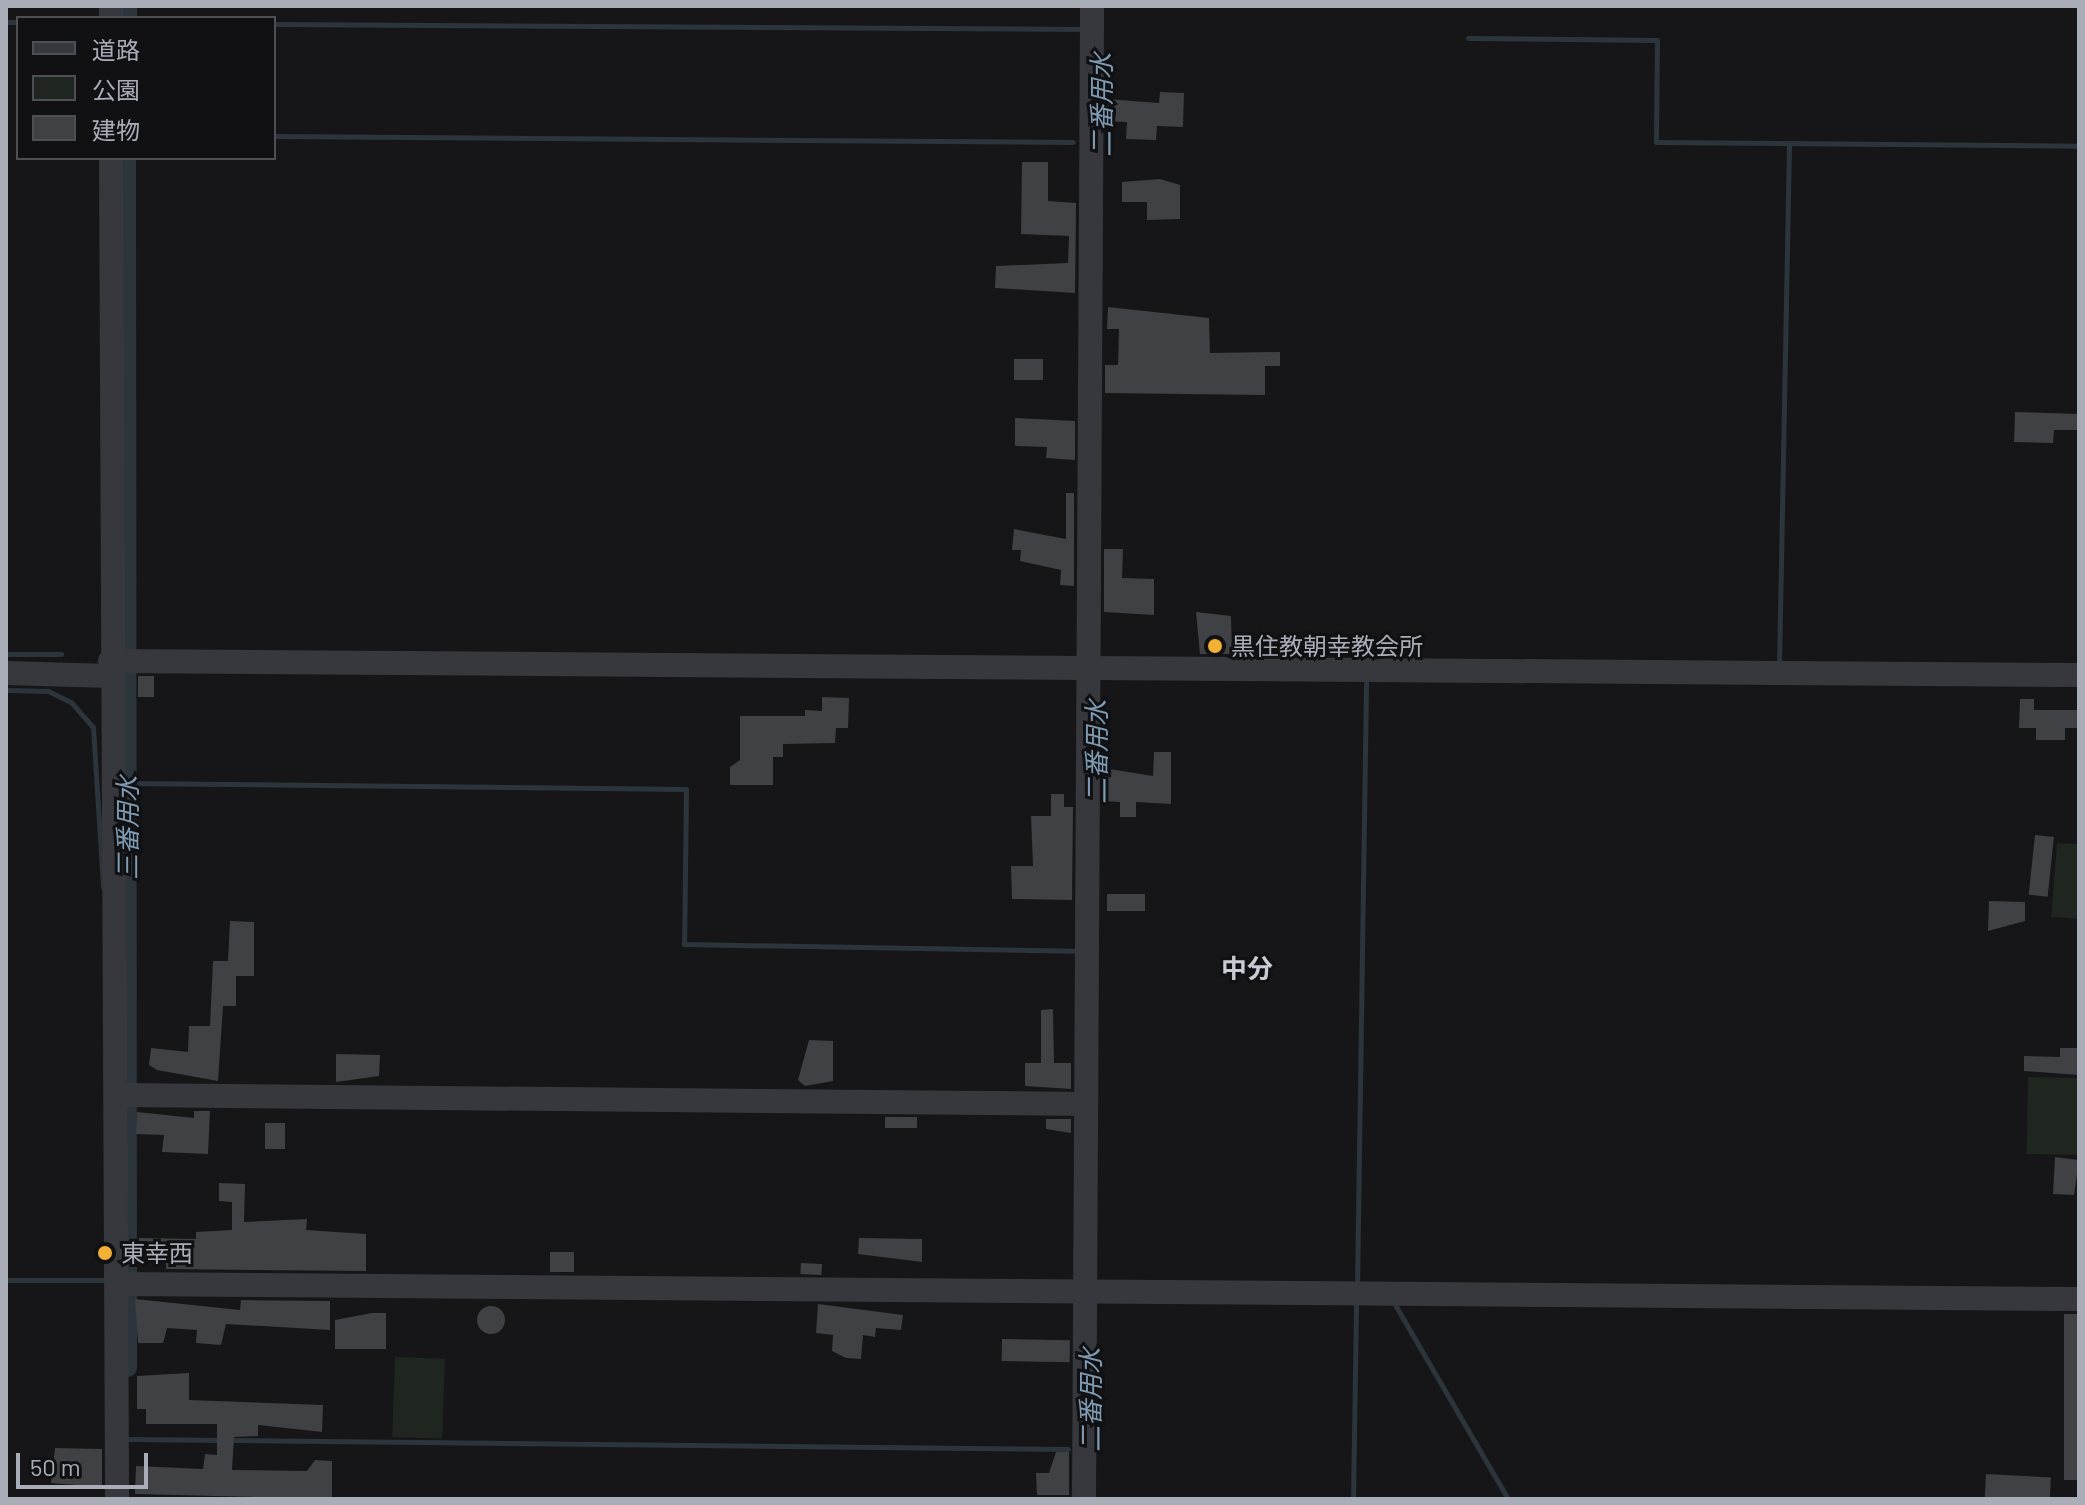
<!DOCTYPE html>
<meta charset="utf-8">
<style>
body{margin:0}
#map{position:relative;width:2085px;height:1505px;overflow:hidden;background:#161618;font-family:Barlow,"Noto Sans JP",sans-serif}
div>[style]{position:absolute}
.green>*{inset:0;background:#1e261f;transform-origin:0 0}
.stream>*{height:5px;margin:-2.5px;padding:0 2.5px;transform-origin:2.5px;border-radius:2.5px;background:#2c353c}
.canal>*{height:18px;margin:-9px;padding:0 9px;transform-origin:9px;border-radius:9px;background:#2c353c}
.building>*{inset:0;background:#404145;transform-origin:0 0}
.round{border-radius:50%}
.minor>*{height:24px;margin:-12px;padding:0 12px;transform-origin:12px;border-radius:12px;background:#37383d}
.dots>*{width:22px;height:22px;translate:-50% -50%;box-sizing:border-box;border:4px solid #111113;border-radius:50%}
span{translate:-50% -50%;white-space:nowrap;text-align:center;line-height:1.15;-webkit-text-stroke:6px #111113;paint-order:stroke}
.poi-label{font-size:24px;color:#a8adb8}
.left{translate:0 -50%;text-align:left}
.water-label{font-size:26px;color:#7f9bb3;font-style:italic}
.neighbourhood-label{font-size:26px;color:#c9ccd4;font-weight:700}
.frame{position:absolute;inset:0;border:8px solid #a8adb8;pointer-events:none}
.legend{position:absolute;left:16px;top:16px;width:260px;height:144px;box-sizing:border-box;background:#111113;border:2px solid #4d4f55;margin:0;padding:10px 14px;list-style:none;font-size:24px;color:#a8adb8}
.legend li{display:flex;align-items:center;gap:16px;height:40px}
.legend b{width:40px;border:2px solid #4d4f55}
.scale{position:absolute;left:16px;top:1453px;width:132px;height:36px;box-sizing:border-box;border:4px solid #a8adb8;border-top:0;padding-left:10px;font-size:24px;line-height:28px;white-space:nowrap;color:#a8adb8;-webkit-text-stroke:6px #111113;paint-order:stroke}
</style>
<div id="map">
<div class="green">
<div style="clip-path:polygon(2057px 843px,2079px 844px,2079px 919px,2051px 917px)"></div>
<div style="left:2028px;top:1077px;width:51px;height:77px;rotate:1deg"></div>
<div style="left:395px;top:1357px;width:50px;height:80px;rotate:2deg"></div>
</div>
<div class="stream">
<div style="left:6px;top:22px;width:12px"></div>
<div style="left:274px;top:24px;width:812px;rotate:0.35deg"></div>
<div style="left:1468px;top:38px;width:189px;rotate:0.6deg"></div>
<div style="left:1657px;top:40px;width:102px;rotate:90.6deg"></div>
<div style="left:1656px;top:142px;width:423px;rotate:0.5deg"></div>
<div style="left:274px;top:136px;width:799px;rotate:0.43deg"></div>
<div style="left:6px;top:654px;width:55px"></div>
<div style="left:1779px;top:666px;width:522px;rotate:-88.9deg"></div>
<div style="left:6px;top:690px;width:42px;rotate:1.4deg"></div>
<div style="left:48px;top:691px;width:25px;rotate:26deg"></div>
<div style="left:71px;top:702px;width:33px;rotate:49deg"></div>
<div style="left:93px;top:727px;width:161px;rotate:86.4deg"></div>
<div style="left:127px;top:783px;width:559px;rotate:0.61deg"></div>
<div style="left:686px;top:789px;width:155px;rotate:90.7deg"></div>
<div style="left:684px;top:944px;width:392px;rotate:1deg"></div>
<div style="left:6px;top:1280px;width:99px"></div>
<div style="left:1357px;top:1286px;width:603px;rotate:-89.14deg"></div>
<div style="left:1394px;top:1303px;width:227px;rotate:59.8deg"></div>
<div style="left:127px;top:1439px;width:941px;rotate:0.61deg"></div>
<div style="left:1353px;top:1499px;width:199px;rotate:-89.1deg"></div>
</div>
<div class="canal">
<div style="left:128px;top:18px;width:12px;rotate:-90deg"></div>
<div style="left:127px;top:158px;width:1210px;rotate:89.95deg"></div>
</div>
<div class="building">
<div style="clip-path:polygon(1160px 92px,1184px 93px,1183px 127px,1157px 126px,1156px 140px,1126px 139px,1127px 122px,1106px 121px,1107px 99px,1159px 103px)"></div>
<div style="clip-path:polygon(1022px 162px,1048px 162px,1048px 201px,1076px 203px,1075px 293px,995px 288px,996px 266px,1068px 263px,1069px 236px,1021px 234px)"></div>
<div style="clip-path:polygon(1160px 179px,1180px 185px,1180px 219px,1147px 220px,1147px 202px,1122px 202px,1122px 182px)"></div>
<div style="clip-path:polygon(1108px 307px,1209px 318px,1210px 353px,1280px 352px,1280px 366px,1265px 366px,1265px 395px,1105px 393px,1105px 365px,1118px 365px,1119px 329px,1107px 329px)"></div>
<div style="left:1014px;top:359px;width:29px;height:21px"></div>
<div style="clip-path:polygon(2015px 412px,2079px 414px,2079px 430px,2054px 430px,2053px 443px,2014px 442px)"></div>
<div style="clip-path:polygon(1015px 418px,1075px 421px,1075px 460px,1046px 458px,1047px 447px,1015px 446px)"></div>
<div style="clip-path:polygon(1066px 493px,1074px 493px,1074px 586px,1060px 585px,1061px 570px,1020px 561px,1021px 550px,1012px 550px,1014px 529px,1066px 539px)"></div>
<div style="clip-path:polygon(1104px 549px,1123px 549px,1122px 578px,1154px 579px,1154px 615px,1104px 612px)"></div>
<div style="clip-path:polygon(1196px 612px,1231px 616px,1232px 654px,1200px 654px)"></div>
<div style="left:138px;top:676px;width:16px;height:21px"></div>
<div style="clip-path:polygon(822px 697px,849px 698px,848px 728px,836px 728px,835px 743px,783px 744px,783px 757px,773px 757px,773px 785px,730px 785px,730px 767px,740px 760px,740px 716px,805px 716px,805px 710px,822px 711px)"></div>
<div style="clip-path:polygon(2020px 699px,2034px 699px,2034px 710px,2078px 710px,2078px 728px,2065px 728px,2065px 740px,2036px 740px,2036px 728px,2019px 728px)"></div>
<div style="clip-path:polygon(1154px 752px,1171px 752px,1171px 804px,1136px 802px,1136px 817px,1120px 817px,1120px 802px,1103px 801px,1103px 768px,1153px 776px)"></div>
<div style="clip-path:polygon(1051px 794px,1064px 794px,1064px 807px,1073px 807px,1072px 900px,1012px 899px,1011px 866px,1033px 866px,1031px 816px,1051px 816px)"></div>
<div style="left:2035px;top:835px;width:19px;height:60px;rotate:6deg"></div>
<div style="left:1107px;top:894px;width:38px;height:17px"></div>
<div style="clip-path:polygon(1989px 901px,2025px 902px,2025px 921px,1988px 931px)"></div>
<div style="clip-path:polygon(230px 921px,254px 922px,254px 976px,236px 976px,236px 1006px,223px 1006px,218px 1081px,157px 1070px,149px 1065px,151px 1048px,188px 1052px,189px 1026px,210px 1026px,213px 961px,228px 961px)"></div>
<div style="clip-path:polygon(1053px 1009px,1054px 1063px,1071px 1063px,1071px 1089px,1025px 1086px,1025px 1063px,1041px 1063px,1041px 1010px)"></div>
<div style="clip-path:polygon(809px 1040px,833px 1041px,833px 1081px,805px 1086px,798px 1080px)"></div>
<div style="clip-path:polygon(2060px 1048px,2078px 1048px,2079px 1075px,2024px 1071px,2024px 1056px,2060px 1057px)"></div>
<div style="clip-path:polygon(336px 1054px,380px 1055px,379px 1076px,336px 1082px)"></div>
<div style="clip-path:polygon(194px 1111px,210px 1111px,208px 1154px,162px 1152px,164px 1135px,136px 1134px,137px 1112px,194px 1118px)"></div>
<div style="left:885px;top:1117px;width:32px;height:11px"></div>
<div style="clip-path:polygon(1046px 1119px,1071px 1119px,1071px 1133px,1046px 1129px)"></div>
<div style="left:265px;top:1123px;width:20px;height:26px"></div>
<div style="clip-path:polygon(2055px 1157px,2079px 1160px,2074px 1195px,2053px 1194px)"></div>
<div style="clip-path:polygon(219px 1183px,245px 1184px,244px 1222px,307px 1219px,306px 1230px,366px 1234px,366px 1271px,166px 1269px,166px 1262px,139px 1262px,139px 1238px,196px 1239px,196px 1232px,232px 1230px,232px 1202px,219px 1201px)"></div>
<div style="clip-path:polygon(859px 1238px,922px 1239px,922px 1262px,858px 1254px)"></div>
<div style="left:550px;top:1252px;width:24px;height:20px"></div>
<div style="left:801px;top:1263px;width:21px;height:11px;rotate:3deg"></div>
<div style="clip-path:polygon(135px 1299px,240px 1310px,241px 1300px,330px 1301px,330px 1330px,226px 1324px,221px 1345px,196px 1343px,197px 1330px,167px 1328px,163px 1343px,138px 1343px)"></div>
<div style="clip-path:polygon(818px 1304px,903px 1315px,901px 1330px,876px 1328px,875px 1337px,863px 1335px,861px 1359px,846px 1358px,832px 1351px,833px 1335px,816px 1333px)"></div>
<div class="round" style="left:477px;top:1306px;width:28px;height:28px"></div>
<div style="clip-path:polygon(372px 1313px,386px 1313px,386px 1349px,335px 1349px,335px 1320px)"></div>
<div style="left:2064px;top:1314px;width:15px;height:166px"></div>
<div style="left:1002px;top:1339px;width:68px;height:22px;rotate:1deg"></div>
<div style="clip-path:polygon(189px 1373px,189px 1400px,323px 1405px,322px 1432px,258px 1425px,258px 1436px,234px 1437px,232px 1470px,307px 1471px,315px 1460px,332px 1461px,332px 1499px,135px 1494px,136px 1466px,203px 1469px,205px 1454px,217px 1455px,217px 1424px,146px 1424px,146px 1409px,137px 1409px,137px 1376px)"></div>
<div style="clip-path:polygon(55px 1448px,102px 1449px,102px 1487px,51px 1483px)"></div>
<div style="clip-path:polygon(1056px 1452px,1069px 1452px,1069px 1495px,1037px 1495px,1036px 1473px,1049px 1473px)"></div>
<div style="left:1986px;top:1474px;width:65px;height:25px;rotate:3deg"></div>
</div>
<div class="minor">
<div style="left:111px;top:6px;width:12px;rotate:90deg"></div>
<div style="left:111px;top:158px;width:1341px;rotate:89.74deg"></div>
<div style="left:110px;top:661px;width:1969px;rotate:0.41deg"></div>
<div style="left:6px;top:673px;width:104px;rotate:1.7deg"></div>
<div style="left:117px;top:1095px;width:969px;rotate:0.53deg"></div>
<div style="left:117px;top:1284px;width:1962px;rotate:0.44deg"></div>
<div style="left:1084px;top:1499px;width:1493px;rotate:-89.69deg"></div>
</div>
<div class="dots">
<div style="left:1215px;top:646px;background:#f2b134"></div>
<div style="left:105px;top:1253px;background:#f2b134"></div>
</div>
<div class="poi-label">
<span class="left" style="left:1231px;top:646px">黒住教朝幸教会所</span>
<span class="left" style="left:121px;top:1253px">東幸西</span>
</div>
<div class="water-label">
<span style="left:1101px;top:105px;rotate:-90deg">二番用水</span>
<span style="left:1096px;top:752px;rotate:-90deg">二番用水</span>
<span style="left:127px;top:828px;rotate:-90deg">三番用水</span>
<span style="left:1090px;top:1400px;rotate:-90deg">二番用水</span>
</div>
<div class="neighbourhood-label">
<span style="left:1247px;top:968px">中分</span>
</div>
<div class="frame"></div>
<ul class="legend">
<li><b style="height:10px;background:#37383d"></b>道路</li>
<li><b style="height:22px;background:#1e261f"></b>公園</li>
<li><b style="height:22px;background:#404145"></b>建物</li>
</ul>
<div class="scale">50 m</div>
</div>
